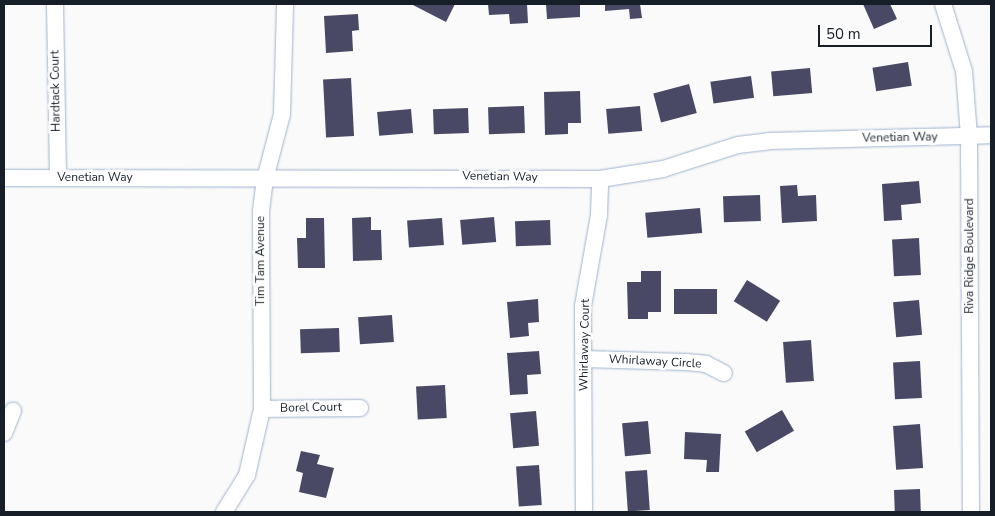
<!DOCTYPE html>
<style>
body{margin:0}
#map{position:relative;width:995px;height:516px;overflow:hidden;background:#fafafa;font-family:"Nunito Sans",sans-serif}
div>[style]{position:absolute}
.building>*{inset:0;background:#494965;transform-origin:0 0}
.roads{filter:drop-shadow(0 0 1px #9fb3d0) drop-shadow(0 0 1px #9fb3d0)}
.street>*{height:16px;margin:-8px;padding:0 8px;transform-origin:8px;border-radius:8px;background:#fff}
span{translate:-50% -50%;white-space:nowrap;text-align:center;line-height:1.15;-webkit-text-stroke:5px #fff;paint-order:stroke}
.street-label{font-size:12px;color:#161e28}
.frame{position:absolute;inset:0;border:5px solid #161e28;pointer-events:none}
.scale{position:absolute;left:818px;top:25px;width:114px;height:22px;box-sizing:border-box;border:2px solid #161e28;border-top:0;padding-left:6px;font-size:15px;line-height:18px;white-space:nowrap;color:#161e28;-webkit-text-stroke:4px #fff;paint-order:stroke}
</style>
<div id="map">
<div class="building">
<div style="clip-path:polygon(411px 4px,455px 4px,446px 22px)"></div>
<div style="clip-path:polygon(488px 4px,527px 4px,528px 23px,510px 24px,509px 14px,489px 15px)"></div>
<div style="clip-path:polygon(546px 4px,580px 4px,580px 17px,547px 19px)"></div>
<div style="clip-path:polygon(605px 4px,640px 4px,642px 18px,630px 19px,629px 9px,605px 11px)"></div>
<div style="clip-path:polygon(863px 4px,890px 4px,897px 19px,874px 29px)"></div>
<div style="clip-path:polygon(358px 14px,359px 30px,352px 31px,353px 51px,326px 53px,324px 16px)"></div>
<div style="left:908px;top:62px;width:24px;height:36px;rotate:81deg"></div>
<div style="left:810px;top:68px;width:25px;height:39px;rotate:85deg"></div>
<div style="left:751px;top:76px;width:22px;height:41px;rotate:82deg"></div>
<div style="left:351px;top:78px;width:58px;height:28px;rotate:87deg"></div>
<div style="left:689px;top:84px;width:30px;height:37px;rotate:75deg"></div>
<div style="clip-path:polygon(580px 91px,581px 123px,568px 123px,568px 134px,545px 135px,544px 92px)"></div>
<div style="left:524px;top:106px;width:27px;height:36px;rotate:88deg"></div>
<div style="left:640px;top:106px;width:25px;height:34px;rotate:85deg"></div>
<div style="left:468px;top:108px;width:25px;height:35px;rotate:88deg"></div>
<div style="left:411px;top:109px;width:24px;height:34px;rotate:85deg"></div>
<div style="clip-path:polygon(919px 181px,921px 203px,901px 205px,902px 220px,884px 221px,882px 184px)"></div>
<div style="clip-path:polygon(797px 185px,798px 196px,816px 195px,817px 221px,782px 223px,780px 186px)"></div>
<div style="left:760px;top:195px;width:26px;height:37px;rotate:88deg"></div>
<div style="left:700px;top:208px;width:25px;height:55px;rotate:85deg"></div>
<div style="clip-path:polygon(371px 217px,371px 230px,381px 230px,382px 260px,353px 261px,352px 218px)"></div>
<div style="left:494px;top:217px;width:25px;height:34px;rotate:85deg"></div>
<div style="clip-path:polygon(306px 218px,324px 218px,325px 268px,298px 268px,297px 238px,306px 238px)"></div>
<div style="left:442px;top:218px;width:27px;height:35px;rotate:86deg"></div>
<div style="left:550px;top:220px;width:25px;height:35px;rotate:88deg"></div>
<div style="left:919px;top:238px;width:37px;height:27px;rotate:87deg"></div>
<div style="clip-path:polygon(641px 271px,661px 271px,661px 312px,648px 312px,648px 319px,628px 319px,627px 282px,641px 282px)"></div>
<div style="left:747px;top:280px;width:39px;height:25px;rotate:32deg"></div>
<div style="left:717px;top:289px;width:25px;height:43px;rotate:90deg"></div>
<div style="clip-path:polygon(538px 299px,539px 322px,528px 323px,529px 336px,510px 338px,507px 302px)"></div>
<div style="left:919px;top:300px;width:35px;height:26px;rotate:85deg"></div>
<div style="left:392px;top:315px;width:27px;height:34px;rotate:86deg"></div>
<div style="left:339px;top:328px;width:24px;height:39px;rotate:88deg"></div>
<div style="left:811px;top:340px;width:41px;height:28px;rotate:86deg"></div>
<div style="clip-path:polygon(539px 351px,541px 374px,527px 375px,528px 394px,510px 395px,507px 353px)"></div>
<div style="left:920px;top:361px;width:37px;height:27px;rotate:87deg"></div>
<div style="left:445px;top:385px;width:33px;height:29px;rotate:87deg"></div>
<div style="left:782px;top:410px;width:24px;height:43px;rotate:60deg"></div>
<div style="left:536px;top:411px;width:35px;height:26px;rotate:85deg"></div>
<div style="left:648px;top:421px;width:33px;height:26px;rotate:85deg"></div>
<div style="left:920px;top:424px;width:44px;height:27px;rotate:86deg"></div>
<div style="clip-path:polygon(685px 432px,721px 434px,719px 472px,706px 472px,707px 460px,684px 459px)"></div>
<div style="clip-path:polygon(301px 451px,320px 455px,317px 464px,334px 468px,326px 498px,299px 492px,303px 473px,296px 471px)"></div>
<div style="left:539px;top:465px;width:40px;height:23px;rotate:86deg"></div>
<div style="left:647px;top:470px;width:40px;height:22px;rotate:86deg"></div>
<div style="left:920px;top:489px;width:23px;height:26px;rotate:88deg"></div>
</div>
<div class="roads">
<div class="street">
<div style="left:55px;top:4px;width:174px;rotate:89deg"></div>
<div style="left:943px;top:4px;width:70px;rotate:72.6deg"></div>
<div style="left:964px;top:71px;width:65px;rotate:85.6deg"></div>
<div style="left:969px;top:136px;width:376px;rotate:89.7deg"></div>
<div style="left:4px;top:178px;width:596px;rotate:0.1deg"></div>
<div style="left:600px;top:179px;width:64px;rotate:-9deg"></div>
<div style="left:663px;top:169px;width:79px;rotate:-17.7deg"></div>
<div style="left:738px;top:145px;width:31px;rotate:-7deg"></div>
<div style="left:769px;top:141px;width:222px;rotate:-1.5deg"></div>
<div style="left:584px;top:359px;width:101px;rotate:1.7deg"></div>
<div style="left:685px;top:362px;width:21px;rotate:5deg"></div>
<div style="left:706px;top:364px;width:20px;rotate:27deg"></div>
<div style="left:262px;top:409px;width:98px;rotate:-0.6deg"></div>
<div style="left:4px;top:433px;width:24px;rotate:-68deg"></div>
<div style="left:224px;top:512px;width:44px;rotate:-58.1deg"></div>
<div style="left:247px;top:475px;width:68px;rotate:-77.2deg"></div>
<div style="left:262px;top:409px;width:198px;rotate:-90.3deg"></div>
<div style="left:261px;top:211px;width:32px;rotate:-83deg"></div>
<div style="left:265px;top:179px;width:67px;rotate:-75.3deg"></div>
<div style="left:282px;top:114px;width:110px;rotate:-88.4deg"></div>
<div style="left:584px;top:512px;width:206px;rotate:-90.3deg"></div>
<div style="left:583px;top:306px;width:92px;rotate:-80deg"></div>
<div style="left:599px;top:215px;width:36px;rotate:-88deg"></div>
</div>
</div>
<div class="street-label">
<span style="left:56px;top:91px;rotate:-91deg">Hardtack Court</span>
<span style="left:900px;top:138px;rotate:-1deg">Venetian Way</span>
<span style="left:500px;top:177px;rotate:1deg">Venetian Way</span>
<span style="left:95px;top:178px">Venetian Way</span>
<span style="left:970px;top:256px;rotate:-90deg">Riva Ridge Boulevard</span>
<span style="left:261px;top:261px;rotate:-90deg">Tim Tam Avenue</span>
<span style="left:585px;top:345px;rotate:-89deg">Whirlaway Court</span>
<span style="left:655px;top:362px;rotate:3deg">Whirlaway Circle</span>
<span style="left:311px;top:408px;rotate:-1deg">Borel Court</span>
</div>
<div class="frame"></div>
<div class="scale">50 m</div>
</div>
